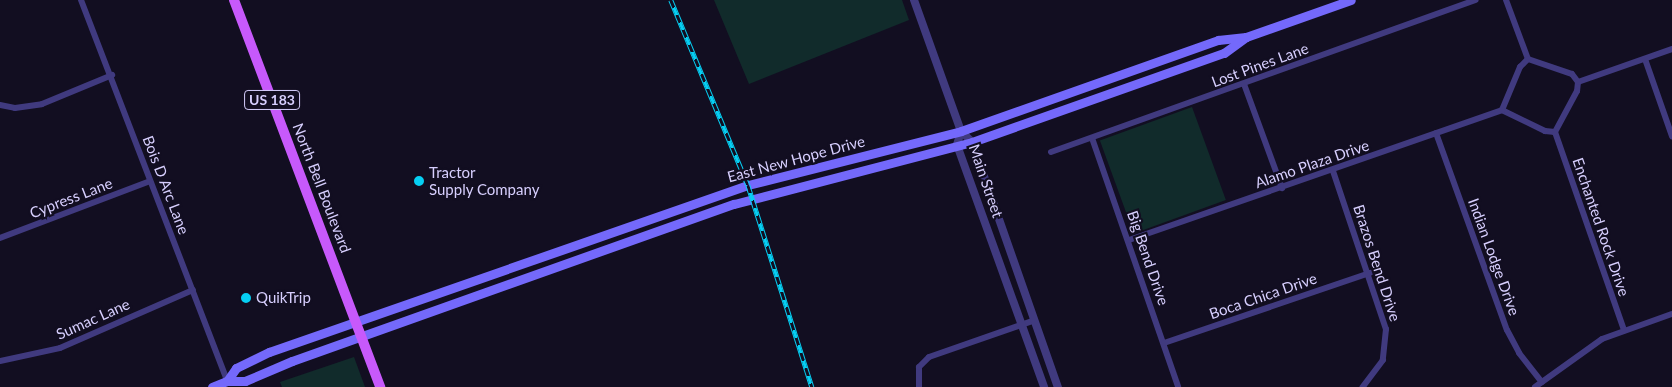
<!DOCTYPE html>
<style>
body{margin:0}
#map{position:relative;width:1672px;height:387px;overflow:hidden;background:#120e21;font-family:Lato,sans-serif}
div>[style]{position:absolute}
.green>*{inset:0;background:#112b2b;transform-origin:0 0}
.minor>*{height:6px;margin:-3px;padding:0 3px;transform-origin:3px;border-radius:3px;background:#403a7f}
.tertiary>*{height:8px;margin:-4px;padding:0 4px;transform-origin:4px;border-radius:4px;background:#403a7f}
.secondary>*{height:9px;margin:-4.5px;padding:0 4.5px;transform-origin:4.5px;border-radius:4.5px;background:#7469fb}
.primary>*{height:10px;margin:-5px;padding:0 5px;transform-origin:5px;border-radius:5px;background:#c759fb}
.rail>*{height:4.5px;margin-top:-2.25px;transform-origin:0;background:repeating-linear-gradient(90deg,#120e21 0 8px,#06cff3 0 16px);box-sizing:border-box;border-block:1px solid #06cff3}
.dots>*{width:14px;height:14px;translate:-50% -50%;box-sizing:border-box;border:2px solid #120e21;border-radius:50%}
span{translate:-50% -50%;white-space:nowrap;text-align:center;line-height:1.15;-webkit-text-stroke:4.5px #120e21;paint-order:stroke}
.shield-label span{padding:1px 4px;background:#120e21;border:1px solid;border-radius:4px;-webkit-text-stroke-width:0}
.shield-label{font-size:14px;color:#d7cffe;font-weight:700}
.street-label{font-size:15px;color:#d7cffe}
.poi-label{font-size:15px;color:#d7cffe}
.left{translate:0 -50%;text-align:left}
</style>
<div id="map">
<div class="green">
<div style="clip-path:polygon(714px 0,902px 0,909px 20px,749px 84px)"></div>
<div style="left:1192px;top:107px;width:99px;height:98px;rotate:70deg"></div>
<div style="clip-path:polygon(354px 357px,365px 387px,282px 387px,280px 382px)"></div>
</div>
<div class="minor">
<div style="left:81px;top:0;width:408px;rotate:69deg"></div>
<div style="left:1506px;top:0;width:63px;rotate:69.6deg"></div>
<div style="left:1528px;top:59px;width:46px;rotate:18.8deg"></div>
<div style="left:1572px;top:74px;width:10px;rotate:53deg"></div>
<div style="left:1578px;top:82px;width:9px;rotate:96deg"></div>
<div style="left:1577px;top:91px;width:47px;rotate:118.2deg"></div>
<div style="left:1555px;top:132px;width:10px;rotate:-174deg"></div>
<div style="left:1545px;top:131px;width:48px;rotate:-154deg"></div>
<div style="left:1502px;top:110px;width:47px;rotate:-67.3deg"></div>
<div style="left:1520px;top:67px;width:11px;rotate:-45deg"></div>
<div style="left:1645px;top:59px;width:82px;rotate:70.7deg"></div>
<div style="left:1578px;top:82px;width:100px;rotate:-19.3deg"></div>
<div style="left:1244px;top:84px;width:111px;rotate:69.9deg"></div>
<div style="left:0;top:105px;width:15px;rotate:11deg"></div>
<div style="left:15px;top:108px;width:27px;rotate:-8deg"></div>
<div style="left:42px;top:104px;width:76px;rotate:-22.5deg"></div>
<div style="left:1555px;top:132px;width:210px;rotate:70.8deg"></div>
<div style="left:1436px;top:133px;width:209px;rotate:70.2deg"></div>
<div style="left:1507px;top:330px;width:26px;rotate:62deg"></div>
<div style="left:1519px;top:353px;width:37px;rotate:52deg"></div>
<div style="left:1092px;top:138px;width:263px;rotate:70.9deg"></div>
<div style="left:1051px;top:152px;width:451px;rotate:-19.7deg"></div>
<div style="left:1333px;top:171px;width:167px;rotate:71.5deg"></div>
<div style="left:1386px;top:329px;width:31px;rotate:96deg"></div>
<div style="left:1383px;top:360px;width:34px;rotate:127deg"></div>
<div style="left:0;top:238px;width:160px;rotate:-20.8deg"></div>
<div style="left:1129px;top:240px;width:395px;rotate:-19.2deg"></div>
<div style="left:1164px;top:343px;width:218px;rotate:-18.8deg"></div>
<div style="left:0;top:361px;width:61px;rotate:-12.2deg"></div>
<div style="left:60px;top:348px;width:145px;rotate:-23.6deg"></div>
<div style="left:919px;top:387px;width:20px;rotate:-90deg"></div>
<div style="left:919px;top:367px;width:14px;rotate:-45deg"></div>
<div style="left:929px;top:357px;width:112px;rotate:-19.2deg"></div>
<div style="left:1535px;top:387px;width:82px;rotate:-35.6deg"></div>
<div style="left:1602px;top:339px;width:74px;rotate:-19.7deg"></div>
</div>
<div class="tertiary">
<div style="left:914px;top:0;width:139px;rotate:70.3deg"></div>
<div style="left:961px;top:131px;width:16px;rotate:45deg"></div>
<div style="left:972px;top:142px;width:260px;rotate:70.7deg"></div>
<div style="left:961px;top:131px;width:15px;rotate:106deg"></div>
<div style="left:957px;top:145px;width:257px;rotate:70.2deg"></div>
</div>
<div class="secondary">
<div style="left:227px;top:381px;width:16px;rotate:-55deg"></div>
<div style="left:236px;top:368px;width:37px;rotate:-26deg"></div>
<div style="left:269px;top:352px;width:507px;rotate:-19.22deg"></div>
<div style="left:748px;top:185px;width:220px;rotate:-14.2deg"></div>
<div style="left:961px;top:131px;width:273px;rotate:-19.5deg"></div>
<div style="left:1218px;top:40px;width:28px;rotate:-6deg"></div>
<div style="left:1246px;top:37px;width:111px;rotate:-19.4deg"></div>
<div style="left:212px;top:387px;width:16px;rotate:-22deg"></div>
<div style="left:227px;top:381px;width:18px"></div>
<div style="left:245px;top:381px;width:51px;rotate:-23.1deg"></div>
<div style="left:292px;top:361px;width:469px;rotate:-19.6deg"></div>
<div style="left:734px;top:204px;width:246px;rotate:-14.6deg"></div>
<div style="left:972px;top:142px;width:267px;rotate:-19.5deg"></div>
<div style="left:1224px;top:53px;width:27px;rotate:-36deg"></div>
</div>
<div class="primary">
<div style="left:234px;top:0;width:414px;rotate:69.3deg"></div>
</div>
<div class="rail">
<div style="left:671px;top:0;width:200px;rotate:67.4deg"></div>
<div style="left:748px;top:185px;width:212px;rotate:72.4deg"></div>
</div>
<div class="dots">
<div style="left:419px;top:181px;background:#06cff3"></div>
<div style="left:246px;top:298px;background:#06cff3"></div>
</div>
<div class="shield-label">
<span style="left:272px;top:100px">US 183</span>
</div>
<div class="street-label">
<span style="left:1260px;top:65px;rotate:-20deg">Lost Pines Lane</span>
<span style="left:796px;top:159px;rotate:-15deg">East New Hope Drive</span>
<span style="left:1312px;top:164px;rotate:-19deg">Alamo Plaza Drive</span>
<span style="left:986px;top:181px;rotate:71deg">Main Street</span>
<span style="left:166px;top:185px;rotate:69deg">Bois D Arc Lane</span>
<span style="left:322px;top:188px;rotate:69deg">North Bell Boulevard</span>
<span style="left:71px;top:198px;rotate:-21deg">Cypress Lane</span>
<span style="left:1601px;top:227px;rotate:71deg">Enchanted Rock Drive</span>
<span style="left:1494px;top:257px;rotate:70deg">Indian Lodge Drive</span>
<span style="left:1148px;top:258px;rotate:71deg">Big Bend Drive</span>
<span style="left:1377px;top:263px;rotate:72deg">Brazos Bend Drive</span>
<span style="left:1263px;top:296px;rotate:-19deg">Boca Chica Drive</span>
<span style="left:93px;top:319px;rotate:-24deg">Sumac Lane</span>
</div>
<div class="poi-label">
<span class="left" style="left:429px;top:181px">Tractor<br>Supply Company</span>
<span class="left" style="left:256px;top:298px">QuikTrip</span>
</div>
</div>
